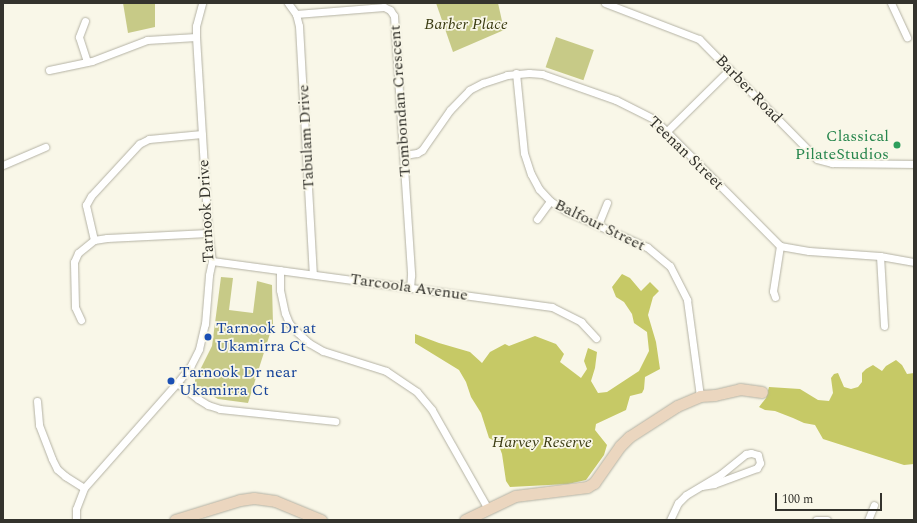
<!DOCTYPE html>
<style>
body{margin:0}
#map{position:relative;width:917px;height:523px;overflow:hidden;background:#f9f7e8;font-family:Spectral,serif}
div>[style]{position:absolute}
.green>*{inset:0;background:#c7ca87;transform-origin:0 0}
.forest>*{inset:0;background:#c6c966}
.roads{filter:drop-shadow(0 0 1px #b4b2a4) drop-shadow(0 0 1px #b4b2a4)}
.street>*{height:7px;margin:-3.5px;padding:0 3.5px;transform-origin:3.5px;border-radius:3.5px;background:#fff}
.secondary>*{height:11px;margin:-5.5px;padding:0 5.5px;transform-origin:5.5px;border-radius:5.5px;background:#ebd6bf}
.dots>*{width:11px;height:11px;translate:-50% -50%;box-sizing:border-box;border:2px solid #f9f7e8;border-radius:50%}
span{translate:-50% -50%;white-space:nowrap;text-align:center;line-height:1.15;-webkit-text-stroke:3.5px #f9f7e8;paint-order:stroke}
.park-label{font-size:16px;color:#3b3c12;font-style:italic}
.street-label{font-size:16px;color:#34332d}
.leisure-label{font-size:16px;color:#27864d}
.right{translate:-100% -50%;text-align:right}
.transit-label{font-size:16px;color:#164399}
.left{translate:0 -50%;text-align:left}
.frame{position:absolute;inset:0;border:4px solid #34332d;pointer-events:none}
.scale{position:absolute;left:775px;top:493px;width:107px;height:18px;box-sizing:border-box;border:2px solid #34332d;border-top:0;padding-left:5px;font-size:12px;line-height:14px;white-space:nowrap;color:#34332d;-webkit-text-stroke:3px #f9f7e8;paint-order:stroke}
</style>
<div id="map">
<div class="green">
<div style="clip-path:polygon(123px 3px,155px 3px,155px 27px,128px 33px)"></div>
<div style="clip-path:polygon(436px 3px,498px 3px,504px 30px,453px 52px)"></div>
<div style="left:556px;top:37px;width:40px;height:32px;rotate:19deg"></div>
<div style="clip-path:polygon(221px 277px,233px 278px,229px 310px,253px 313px,257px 281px,272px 285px,273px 324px,248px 403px,218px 399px,199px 388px,195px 384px,195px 380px,212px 346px)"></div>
</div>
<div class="forest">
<div style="clip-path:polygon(622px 274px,630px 278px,641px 291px,650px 282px,659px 291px,653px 297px,648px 315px,656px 342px,660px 369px,645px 377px,644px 389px,642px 393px,630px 396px,626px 410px,596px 424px,595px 430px,607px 445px,604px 455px,586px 480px,568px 484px,510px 487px,506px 481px,502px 454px,498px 443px,489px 438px,481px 413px,471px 397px,466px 382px,459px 370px,415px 343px,415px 334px,439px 343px,470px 352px,482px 363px,490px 352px,505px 344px,509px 346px,535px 336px,556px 344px,564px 354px,560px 362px,581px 378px,587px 369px,584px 361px,588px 348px,597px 352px,595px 368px,591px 381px,598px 393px,607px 392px,639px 371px,649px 351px,647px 332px,634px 323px,632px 314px,624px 302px,616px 297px,612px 287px)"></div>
<div style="clip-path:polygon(896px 360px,902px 365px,907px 374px,914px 373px,914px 464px,904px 465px,823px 439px,815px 425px,804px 423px,793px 418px,775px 411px,765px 410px,759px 407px,766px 398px,769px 387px,800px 389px,818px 400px,829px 401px,833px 393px,831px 378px,834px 374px,838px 373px,844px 387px,851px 389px,858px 387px,862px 382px,862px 373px,866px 369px,873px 365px,882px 371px,886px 366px)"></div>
</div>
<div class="roads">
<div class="street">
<div style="left:288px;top:3px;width:14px;rotate:54deg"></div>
<div style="left:296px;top:14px;width:12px;rotate:76deg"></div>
<div style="left:299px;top:26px;width:248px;rotate:86.8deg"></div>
<div style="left:605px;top:3px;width:101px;rotate:21deg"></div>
<div style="left:699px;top:39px;width:168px;rotate:45.5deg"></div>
<div style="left:817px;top:159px;width:16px;rotate:15deg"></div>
<div style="left:832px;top:163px;width:82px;rotate:0.7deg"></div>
<div style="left:891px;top:3px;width:38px;rotate:65deg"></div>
<div style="left:296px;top:14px;width:88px;rotate:-4.5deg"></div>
<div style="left:384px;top:7px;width:7px;rotate:27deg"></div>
<div style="left:390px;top:10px;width:7px;rotate:56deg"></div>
<div style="left:394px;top:16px;width:260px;rotate:86.2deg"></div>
<div style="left:411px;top:275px;width:13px;rotate:94deg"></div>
<div style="left:85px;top:21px;width:17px;rotate:111deg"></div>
<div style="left:79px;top:37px;width:26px;rotate:72deg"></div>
<div style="left:49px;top:70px;width:44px;rotate:-11.8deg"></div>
<div style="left:92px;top:61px;width:59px;rotate:-20.9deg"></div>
<div style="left:147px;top:40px;width:49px;rotate:-3.5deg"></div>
<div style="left:516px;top:73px;width:80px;rotate:84.3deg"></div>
<div style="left:524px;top:153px;width:22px;rotate:72deg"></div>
<div style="left:531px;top:174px;width:17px;rotate:62deg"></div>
<div style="left:539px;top:189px;width:16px;rotate:47deg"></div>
<div style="left:550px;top:201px;width:19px;rotate:32deg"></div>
<div style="left:566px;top:211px;width:89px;rotate:24deg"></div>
<div style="left:647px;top:247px;width:30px;rotate:40deg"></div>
<div style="left:670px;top:266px;width:38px;rotate:63deg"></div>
<div style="left:687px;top:300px;width:97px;rotate:82.3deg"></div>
<div style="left:667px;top:131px;width:88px;rotate:-44.5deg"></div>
<div style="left:404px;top:155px;width:13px;rotate:-9deg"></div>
<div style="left:417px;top:153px;width:6px;rotate:-31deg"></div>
<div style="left:422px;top:150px;width:49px;rotate:-55deg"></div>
<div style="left:450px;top:110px;width:28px;rotate:-46deg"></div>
<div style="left:469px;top:90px;width:16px;rotate:-27deg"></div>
<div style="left:483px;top:83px;width:25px;rotate:-18deg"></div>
<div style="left:507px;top:75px;width:22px;rotate:-5deg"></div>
<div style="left:529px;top:73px;width:13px;rotate:4deg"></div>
<div style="left:542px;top:74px;width:78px;rotate:19.4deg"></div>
<div style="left:616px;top:100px;width:42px;rotate:26.6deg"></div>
<div style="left:654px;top:119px;width:179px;rotate:45.2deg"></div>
<div style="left:780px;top:246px;width:29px;rotate:10deg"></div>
<div style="left:809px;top:251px;width:71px;rotate:4deg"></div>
<div style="left:880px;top:256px;width:35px;rotate:10deg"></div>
<div style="left:3px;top:165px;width:46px;rotate:-23.2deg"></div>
<div style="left:537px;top:219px;width:22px;rotate:-54deg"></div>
<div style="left:598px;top:225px;width:24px;rotate:-68deg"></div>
<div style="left:94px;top:240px;width:36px;rotate:-103deg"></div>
<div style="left:86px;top:205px;width:10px;rotate:-61deg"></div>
<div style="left:91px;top:196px;width:71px;rotate:-47.3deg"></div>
<div style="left:139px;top:144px;width:11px;rotate:-27deg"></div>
<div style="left:149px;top:139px;width:53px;rotate:-5.4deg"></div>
<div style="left:880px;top:256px;width:70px;rotate:86.7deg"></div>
<div style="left:212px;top:261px;width:343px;rotate:7.7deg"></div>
<div style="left:552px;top:307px;width:33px;rotate:27deg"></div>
<div style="left:581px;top:322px;width:22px;rotate:47deg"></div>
<div style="left:280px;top:270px;width:20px;rotate:90deg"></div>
<div style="left:280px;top:290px;width:24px;rotate:78deg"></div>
<div style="left:285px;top:313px;width:11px;rotate:68deg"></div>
<div style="left:289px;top:323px;width:13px;rotate:48deg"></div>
<div style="left:298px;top:333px;width:15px;rotate:42deg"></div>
<div style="left:309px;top:343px;width:16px;rotate:30deg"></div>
<div style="left:323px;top:351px;width:66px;rotate:17.6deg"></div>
<div style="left:386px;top:371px;width:37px;rotate:34deg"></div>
<div style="left:417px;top:392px;width:23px;rotate:50deg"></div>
<div style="left:432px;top:410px;width:114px;rotate:60.5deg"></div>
<div style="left:775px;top:297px;width:6px;rotate:-108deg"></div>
<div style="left:773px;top:291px;width:46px;rotate:-81.2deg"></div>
<div style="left:81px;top:320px;width:14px;rotate:-115deg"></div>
<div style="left:75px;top:307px;width:45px;rotate:-91.3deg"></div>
<div style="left:74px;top:262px;width:10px;rotate:-66deg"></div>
<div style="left:78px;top:253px;width:21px;rotate:-39deg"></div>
<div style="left:94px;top:240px;width:13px;rotate:-9deg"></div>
<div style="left:107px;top:238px;width:101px;rotate:-2.8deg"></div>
<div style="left:177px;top:383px;width:26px;rotate:37deg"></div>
<div style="left:198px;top:399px;width:12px;rotate:31deg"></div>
<div style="left:208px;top:405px;width:13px;rotate:18deg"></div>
<div style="left:220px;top:409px;width:116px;rotate:6deg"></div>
<div style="left:37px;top:401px;width:24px;rotate:85deg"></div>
<div style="left:39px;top:425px;width:36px;rotate:69deg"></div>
<div style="left:52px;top:459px;width:11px;rotate:63deg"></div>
<div style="left:57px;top:469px;width:11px;rotate:41deg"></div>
<div style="left:65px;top:476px;width:22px;rotate:32deg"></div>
<div style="left:76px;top:520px;width:11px;rotate:-90deg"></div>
<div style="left:76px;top:509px;width:22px;rotate:-69deg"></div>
<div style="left:84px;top:488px;width:140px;rotate:-48.5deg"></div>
<div style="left:177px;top:383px;width:21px;rotate:-51deg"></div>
<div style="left:190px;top:367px;width:20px;rotate:-63deg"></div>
<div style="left:199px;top:349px;width:26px;rotate:-77deg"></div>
<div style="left:205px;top:324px;width:49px;rotate:-85.3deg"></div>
<div style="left:209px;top:275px;width:14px;rotate:-78deg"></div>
<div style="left:212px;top:261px;width:28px;rotate:-98deg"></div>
<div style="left:208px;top:233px;width:196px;rotate:-93.5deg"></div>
<div style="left:196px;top:37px;width:11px;rotate:-90deg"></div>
<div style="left:196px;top:26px;width:24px;rotate:-75deg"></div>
<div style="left:670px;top:520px;width:19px;rotate:-65deg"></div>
<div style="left:678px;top:503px;width:11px;rotate:-45deg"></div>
<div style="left:686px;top:495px;width:41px;rotate:-31deg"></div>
<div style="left:721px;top:474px;width:32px;rotate:-39deg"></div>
<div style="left:746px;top:454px;width:5px;rotate:-11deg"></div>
<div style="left:751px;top:453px;width:7px;rotate:16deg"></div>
<div style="left:758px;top:455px;width:8px;rotate:76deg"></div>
<div style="left:760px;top:463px;width:6px;rotate:121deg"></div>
<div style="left:757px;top:468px;width:46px;rotate:159.6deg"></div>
<div style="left:714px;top:484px;width:11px;rotate:170deg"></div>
<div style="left:816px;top:520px;width:11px"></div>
<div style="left:868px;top:520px;width:16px;rotate:-68deg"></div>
</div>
<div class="secondary">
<div style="left:175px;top:520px;width:68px;rotate:-17.1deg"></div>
<div style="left:240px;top:500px;width:14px;rotate:-8deg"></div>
<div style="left:254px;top:498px;width:21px;rotate:8deg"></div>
<div style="left:275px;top:501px;width:50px;rotate:22.4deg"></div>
<div style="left:465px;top:520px;width:55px;rotate:-25.6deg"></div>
<div style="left:515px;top:496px;width:73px;rotate:-7.1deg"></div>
<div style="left:587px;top:487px;width:8px;rotate:-30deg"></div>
<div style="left:594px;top:483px;width:45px;rotate:-54.9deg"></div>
<div style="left:620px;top:446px;width:13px;rotate:-45deg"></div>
<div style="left:629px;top:437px;width:57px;rotate:-32.9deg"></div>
<div style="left:677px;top:406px;width:25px;rotate:-23deg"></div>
<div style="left:700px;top:396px;width:15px;rotate:-4deg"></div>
<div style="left:715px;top:395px;width:26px;rotate:-13deg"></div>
<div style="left:740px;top:389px;width:22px;rotate:8deg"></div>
</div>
</div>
<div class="dots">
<div style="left:897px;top:145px;background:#2e9e5b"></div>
<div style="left:208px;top:337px;background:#1a4fb4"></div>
<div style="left:171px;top:381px;background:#1a4fb4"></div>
</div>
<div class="park-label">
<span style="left:466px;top:24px">Barber Place</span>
<span style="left:542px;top:442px">Harvey Reserve</span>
</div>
<div class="street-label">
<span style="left:749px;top:89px;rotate:46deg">Barber Road</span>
<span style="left:400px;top:101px;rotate:-94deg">Tombondan Crescent</span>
<span style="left:306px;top:137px;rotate:-93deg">Tabulam Drive</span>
<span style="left:686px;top:153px;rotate:44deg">Teenan Street</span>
<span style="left:206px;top:211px;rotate:-93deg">Tarnook Drive</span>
<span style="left:600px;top:225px;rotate:26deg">Balfour Street</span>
<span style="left:409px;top:287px;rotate:8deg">Tarcoola Avenue</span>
</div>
<div class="leisure-label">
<span class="right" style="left:889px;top:145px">Classical<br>PilateStudios</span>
</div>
<div class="transit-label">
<span class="left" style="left:216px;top:337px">Tarnook Dr at<br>Ukamirra Ct</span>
<span class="left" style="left:179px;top:381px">Tarnook Dr near<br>Ukamirra Ct</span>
</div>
<div class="frame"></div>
<div class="scale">100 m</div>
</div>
